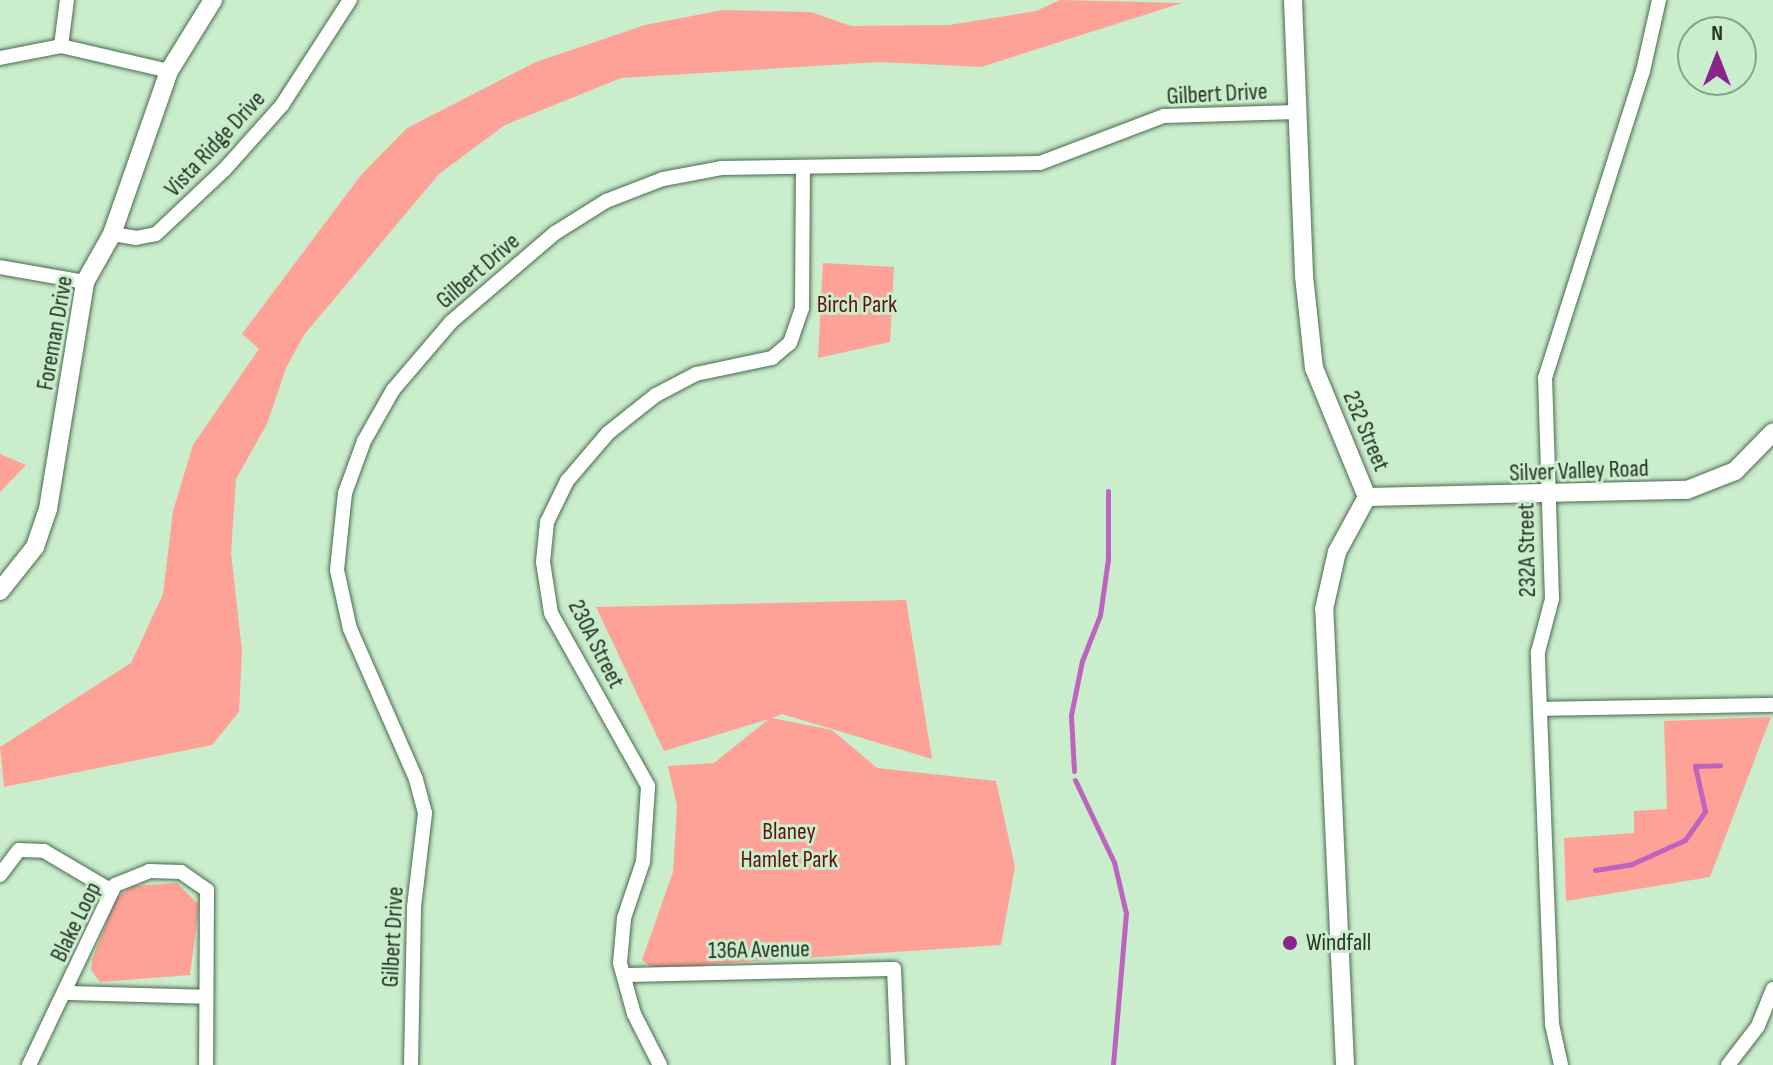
<!DOCTYPE html>
<style>
body{margin:0}
#map{position:relative;width:1773px;height:1065px;overflow:hidden;background:#caedcc;font-family:"Sofia Sans Condensed",sans-serif}
div>[style]{position:absolute}
.green>*{inset:0;background:#fea298}
.stream>*{height:5px;margin:-2.5px;padding:0 2.5px;transform-origin:2.5px;border-radius:2.5px;background:#bc64be}
.roads{filter:drop-shadow(0 0 2px #4b6a4e) drop-shadow(0 0 2px #4b6a4e)}
.minor>*{height:14px;margin:-7px;padding:0 7px;transform-origin:7px;border-radius:7px;background:#fff}
.tertiary>*{height:18px;margin:-9px;padding:0 9px;transform-origin:9px;border-radius:9px;background:#fff}
.dots>*{width:22px;height:22px;translate:-50% -50%;box-sizing:border-box;border:4px solid #caedcc;border-radius:50%}
span{translate:-50% -50%;white-space:nowrap;text-align:center;line-height:1.15;-webkit-text-stroke:6px #caedcc;paint-order:stroke}
.street-label{font-size:24px;color:#263326}
.park-label{font-size:24px;color:#621111}
.poi-label{font-size:24px;color:#263326}
.left{translate:0 -50%;text-align:left}
.north{position:absolute;left:1677px;top:16px;width:80px;height:80px;box-sizing:border-box;background:#caedcc;border:2px solid #88a38a;border-radius:50%;rotate:0deg;font-size:22px;font-weight:700;line-height:32px;text-align:center;color:#263326}
.north::after{content:'';display:block;margin:auto;width:28px;height:36px;background:#89258d;clip-path:polygon(50% 0,100% 100%,50% 72%,0 100%)}
</style>
<div id="map">
<div class="green">
<div style="clip-path:polygon(1060px 0,1182px 3px,981px 67px,880px 62px,621px 78px,505px 125px,439px 174px,304px 335px,286px 368px,267px 424px,236px 479px,231px 553px,242px 651px,239px 712px,212px 745px,4px 787px,0 747px,131px 663px,163px 594px,173px 511px,193px 445px,259px 349px,242px 334px,361px 175px,407px 128px,536px 62px,645px 25px,723px 10px,811px 12px,851px 26px,949px 25px,1036px 11px)"></div>
<div style="clip-path:polygon(823px 263px,894px 267px,890px 342px,818px 358px)"></div>
<div style="clip-path:polygon(0 454px,26px 465px,0 492px)"></div>
<div style="clip-path:polygon(906px 600px,932px 759px,782px 714px,772px 718px,832px 730px,877px 768px,996px 781px,1015px 867px,1001px 945px,712px 964px,664px 977px,642px 960px,673px 872px,677px 806px,668px 766px,714px 763px,769px 719px,664px 751px,596px 607px)"></div>
<div style="clip-path:polygon(1771px 717px,1710px 877px,1566px 901px,1564px 838px,1634px 833px,1634px 811px,1667px 809px,1664px 721px)"></div>
<div style="clip-path:polygon(177px 883px,199px 905px,190px 975px,100px 982px,91px 970px,92px 960px,116px 898px,133px 886px)"></div>
</div>
<div class="stream">
<div style="left:1074px;top:771px;width:56px;rotate:-93.1deg"></div>
<div style="left:1071px;top:715px;width:55px;rotate:-78.5deg"></div>
<div style="left:1082px;top:661px;width:49px;rotate:-68.6deg"></div>
<div style="left:1100px;top:615px;width:57px;rotate:-81.9deg"></div>
<div style="left:1108px;top:559px;width:68px;rotate:-90deg"></div>
<div style="left:1075px;top:780px;width:91px;rotate:64.6deg"></div>
<div style="left:1114px;top:862px;width:52px;rotate:76.8deg"></div>
<div style="left:1126px;top:913px;width:153px;rotate:94.9deg"></div>
<div style="left:1595px;top:870px;width:37px;rotate:-9deg"></div>
<div style="left:1632px;top:864px;width:58px;rotate:-24.4deg"></div>
<div style="left:1685px;top:840px;width:35px;rotate:-55deg"></div>
<div style="left:1705px;top:811px;width:46px;rotate:-102.5deg"></div>
<div style="left:1695px;top:766px;width:25px;rotate:-2deg"></div>
</div>
<div class="roads">
<div class="minor">
<div style="left:61px;top:46px;width:46px;rotate:-82.6deg"></div>
<div style="left:0;top:58px;width:62px;rotate:-11.1deg"></div>
<div style="left:61px;top:46px;width:111px;rotate:13deg"></div>
<div style="left:112px;top:234px;width:24px;rotate:9deg"></div>
<div style="left:136px;top:238px;width:20px;rotate:-11deg"></div>
<div style="left:156px;top:234px;width:95px;rotate:-43.3deg"></div>
<div style="left:225px;top:169px;width:86px;rotate:-48.3deg"></div>
<div style="left:282px;top:105px;width:125px;rotate:-57.1deg"></div>
<div style="left:0;top:267px;width:86px;rotate:10deg"></div>
<div style="left:1541px;top:709px;width:232px;rotate:-1deg"></div>
<div style="left:0;top:875px;width:31px;rotate:-53deg"></div>
<div style="left:19px;top:850px;width:25px;rotate:2deg"></div>
<div style="left:44px;top:851px;width:79px;rotate:30.5deg"></div>
<div style="left:624px;top:975px;width:270px;rotate:-1.3deg"></div>
<div style="left:894px;top:969px;width:96px;rotate:87.6deg"></div>
<div style="left:67px;top:993px;width:139px;rotate:1.6deg"></div>
<div style="left:29px;top:1065px;width:199px;rotate:-64.5deg"></div>
<div style="left:115px;top:885px;width:37px;rotate:-22deg"></div>
<div style="left:149px;top:871px;width:32px;rotate:2deg"></div>
<div style="left:181px;top:872px;width:32px;rotate:35deg"></div>
<div style="left:207px;top:890px;width:175px;rotate:90.3deg"></div>
<div style="left:411px;top:1065px;width:158px;rotate:-88.9deg"></div>
<div style="left:414px;top:907px;width:95px;rotate:-83.3deg"></div>
<div style="left:425px;top:813px;width:35px;rotate:-105deg"></div>
<div style="left:416px;top:779px;width:164px;rotate:-113.7deg"></div>
<div style="left:350px;top:629px;width:60px;rotate:-102.4deg"></div>
<div style="left:337px;top:570px;width:77px;rotate:-84.1deg"></div>
<div style="left:345px;top:493px;width:55px;rotate:-69.9deg"></div>
<div style="left:364px;top:441px;width:59px;rotate:-60.4deg"></div>
<div style="left:393px;top:390px;width:89px;rotate:-49.5deg"></div>
<div style="left:451px;top:322px;width:137px;rotate:-40.6deg"></div>
<div style="left:555px;top:233px;width:60px;rotate:-32.1deg"></div>
<div style="left:606px;top:201px;width:61px;rotate:-21.1deg"></div>
<div style="left:663px;top:179px;width:59px;rotate:-10.7deg"></div>
<div style="left:721px;top:168px;width:319px;rotate:-0.9deg"></div>
<div style="left:1040px;top:163px;width:133px;rotate:-20.8deg"></div>
<div style="left:1164px;top:116px;width:133px;rotate:-1.7deg"></div>
<div style="left:660px;top:1065px;width:57px;rotate:-117deg"></div>
<div style="left:634px;top:1014px;width:53px;rotate:-105.4deg"></div>
<div style="left:620px;top:963px;width:45px;rotate:-84.9deg"></div>
<div style="left:624px;top:918px;width:59px;rotate:-71.3deg"></div>
<div style="left:643px;top:862px;width:76px;rotate:-86.2deg"></div>
<div style="left:648px;top:786px;width:198px;rotate:-119.3deg"></div>
<div style="left:551px;top:613px;width:52px;rotate:-98.9deg"></div>
<div style="left:543px;top:562px;width:40px;rotate:-84.3deg"></div>
<div style="left:547px;top:522px;width:46px;rotate:-64deg"></div>
<div style="left:567px;top:481px;width:63px;rotate:-49.5deg"></div>
<div style="left:608px;top:433px;width:61px;rotate:-38.4deg"></div>
<div style="left:656px;top:395px;width:45px;rotate:-27.7deg"></div>
<div style="left:696px;top:374px;width:78px;rotate:-11.9deg"></div>
<div style="left:772px;top:358px;width:23px;rotate:-40deg"></div>
<div style="left:790px;top:343px;width:37px;rotate:-71deg"></div>
<div style="left:802px;top:308px;width:139px;rotate:-89.6deg"></div>
<div style="left:1561px;top:1065px;width:42px;rotate:-102.4deg"></div>
<div style="left:1552px;top:1024px;width:372px;rotate:-92.2deg"></div>
<div style="left:1538px;top:652px;width:55px;rotate:-75.2deg"></div>
<div style="left:1552px;top:599px;width:221px;rotate:-91.8deg"></div>
<div style="left:1545px;top:378px;width:322px;rotate:-72.3deg"></div>
<div style="left:1643px;top:71px;width:73px;rotate:-77.3deg"></div>
<div style="left:1728px;top:1065px;width:49px;rotate:-52.4deg"></div>
<div style="left:1758px;top:1026px;width:40px;rotate:-68deg"></div>
</div>
<div class="tertiary">
<div style="left:1293px;top:0;width:276px;rotate:87.7deg"></div>
<div style="left:1304px;top:276px;width:93px;rotate:83.8deg"></div>
<div style="left:1314px;top:368px;width:139px;rotate:67.7deg"></div>
<div style="left:1367px;top:497px;width:320px;rotate:-1.3deg"></div>
<div style="left:1687px;top:490px;width:52px;rotate:-21.6deg"></div>
<div style="left:1735px;top:471px;width:54px;rotate:-45.7deg"></div>
<div style="left:0;top:591px;width:56px;rotate:-51.5deg"></div>
<div style="left:35px;top:547px;width:40px;rotate:-71.1deg"></div>
<div style="left:48px;top:509px;width:230px;rotate:-80.7deg"></div>
<div style="left:85px;top:282px;width:55px;rotate:-60.6deg"></div>
<div style="left:112px;top:234px;width:173px;rotate:-70.7deg"></div>
<div style="left:169px;top:71px;width:84px;rotate:-58.2deg"></div>
<div style="left:1345px;top:1065px;width:456px;rotate:-92.6deg"></div>
<div style="left:1324px;top:609px;width:58px;rotate:-77.2deg"></div>
<div style="left:1337px;top:552px;width:63px;rotate:-61.4deg"></div>
</div>
</div>
<div class="dots">
<div style="left:1290px;top:943px;background:#89258d"></div>
</div>
<div class="street-label">
<span style="left:1217px;top:94px;rotate:-3deg">Gilbert Drive</span>
<span style="left:215px;top:144px;rotate:-47deg">Vista Ridge Drive</span>
<span style="left:478px;top:271px;rotate:-41deg">Gilbert Drive</span>
<span style="left:55px;top:333px;rotate:-80deg">Foreman Drive</span>
<span style="left:1366px;top:431px;rotate:67deg">232 Street</span>
<span style="left:1579px;top:471px;rotate:-2deg">Silver Valley Road</span>
<span style="left:1527px;top:550px;rotate:-91deg">232A Street</span>
<span style="left:596px;top:644px;rotate:63deg">230A Street</span>
<span style="left:76px;top:922px;rotate:-64deg">Blake Loop</span>
<span style="left:393px;top:937px;rotate:-87deg">Gilbert Drive</span>
<span style="left:759px;top:950px;rotate:-1deg">136A Avenue</span>
</div>
<div class="park-label">
<span style="left:857px;top:305px">Birch Park</span>
<span style="left:789px;top:846px">Blaney<br>Hamlet Park</span>
</div>
<div class="poi-label">
<span class="left" style="left:1306px;top:943px">Windfall</span>
</div>
<div class="north">N</div>
</div>
